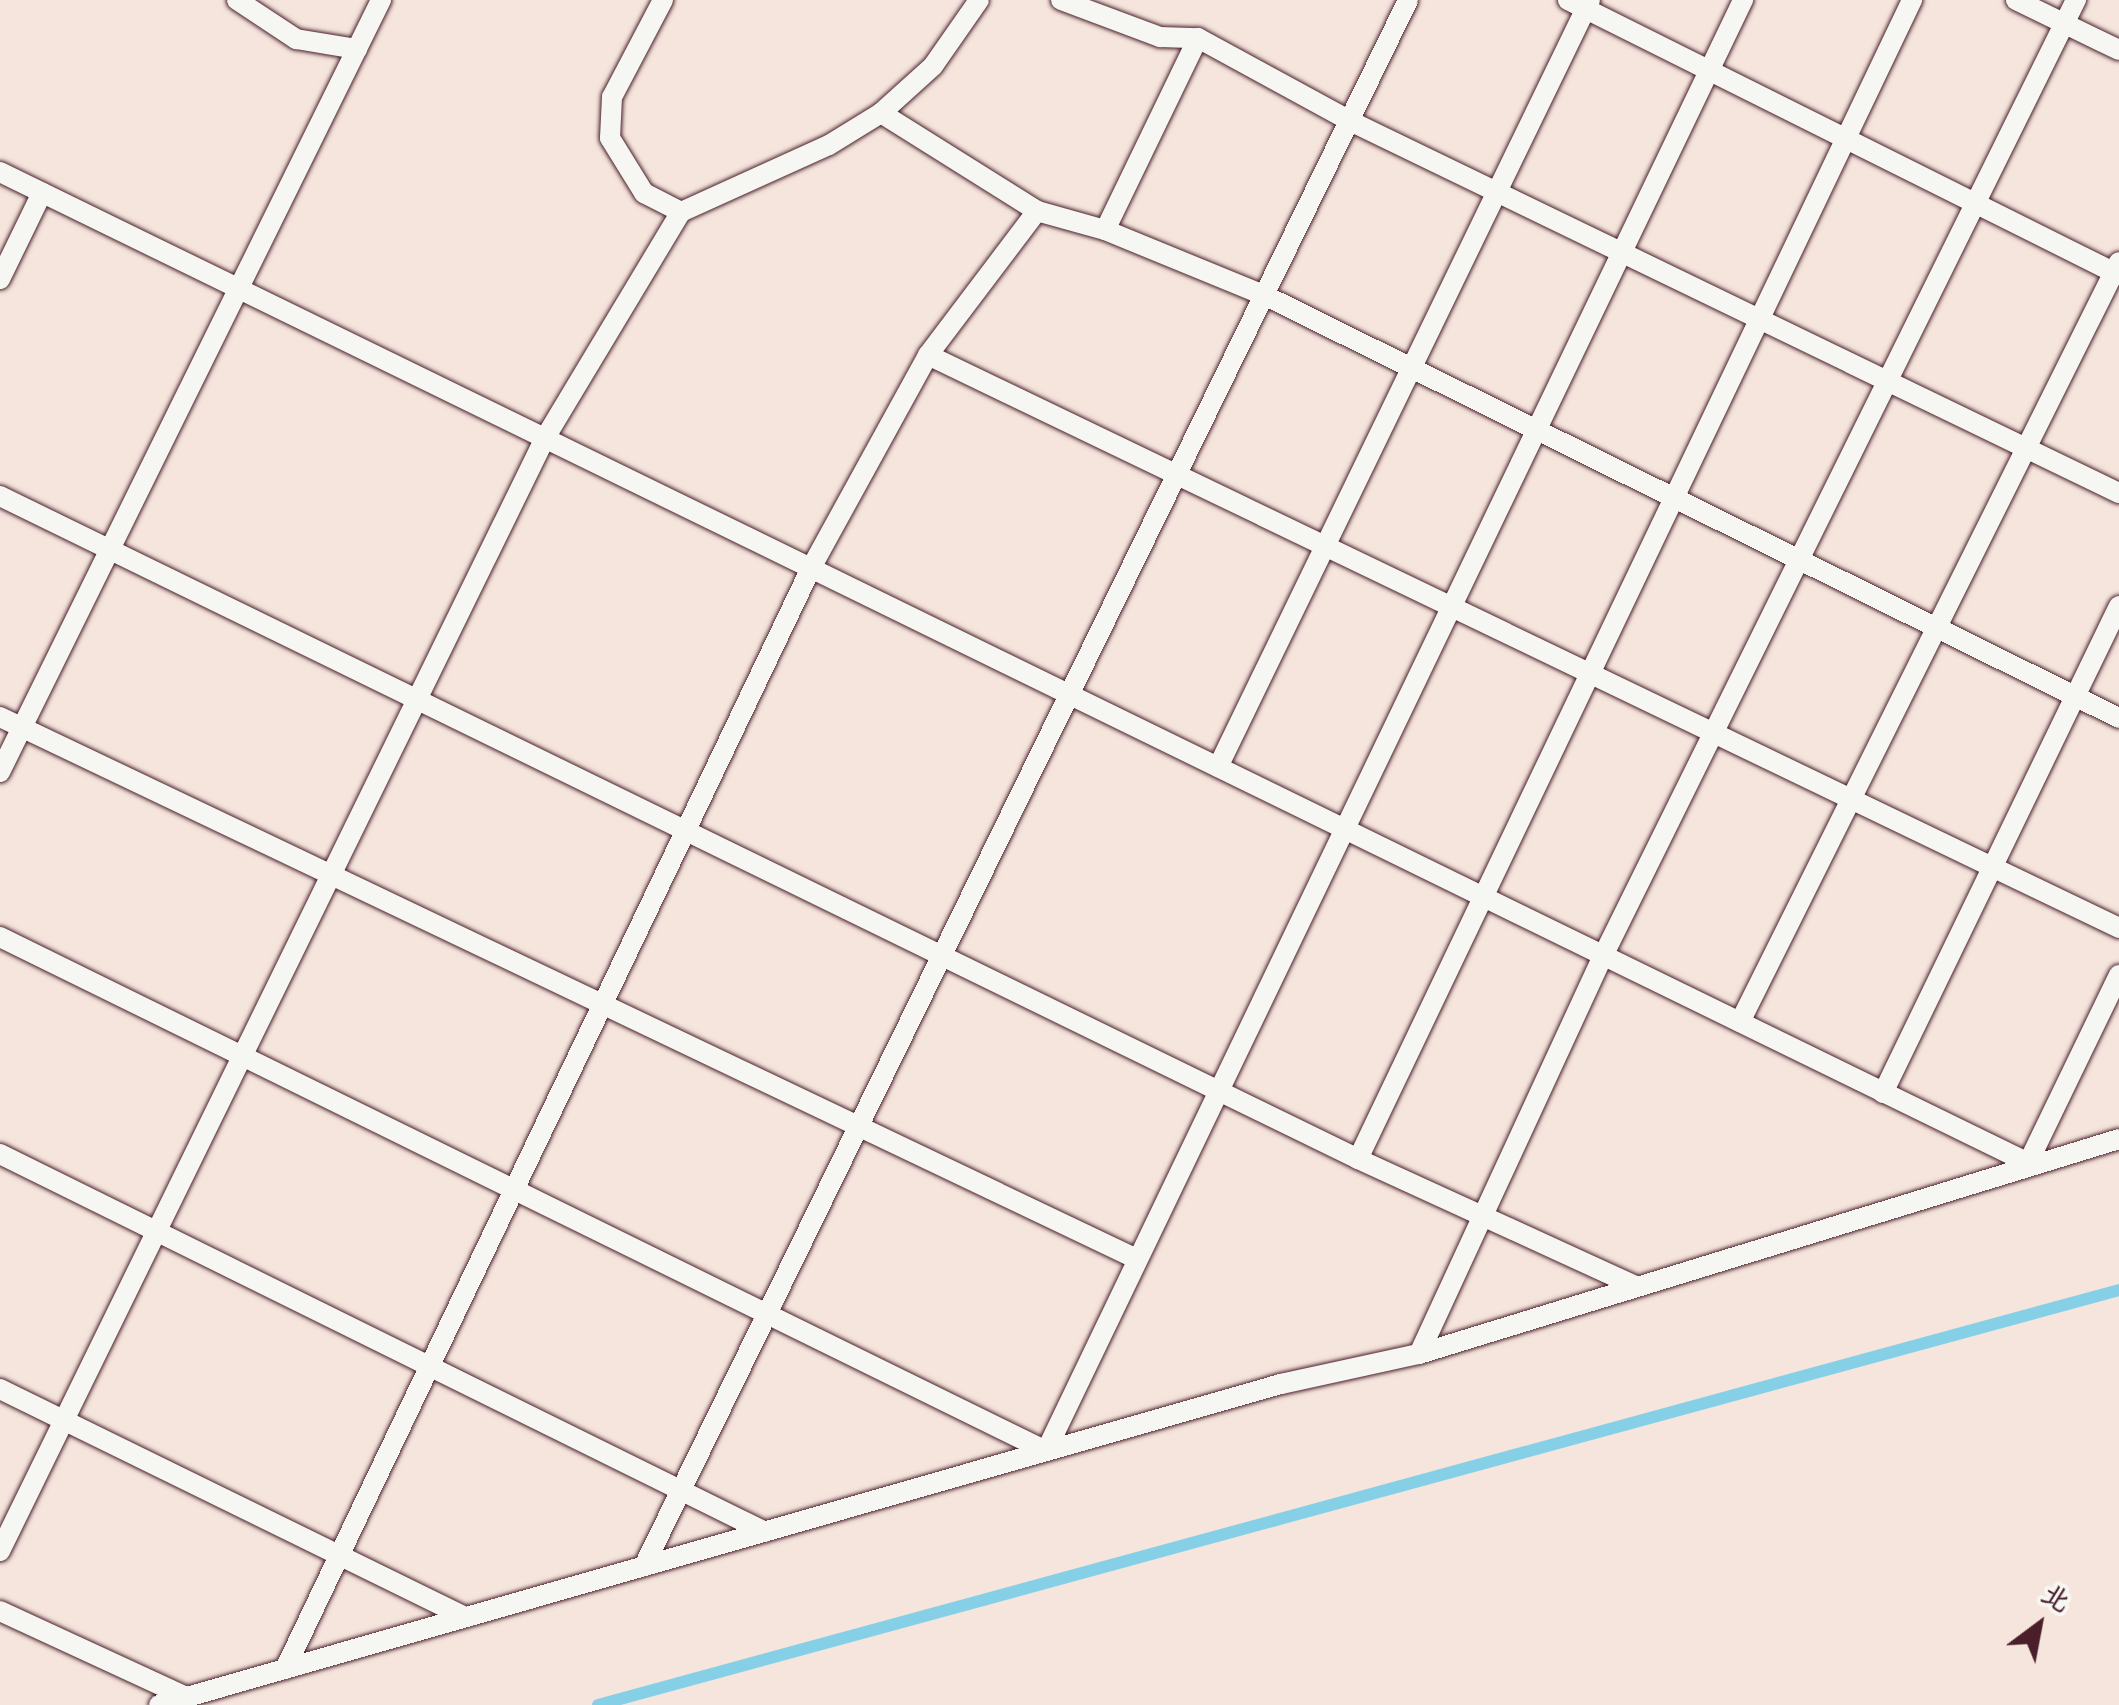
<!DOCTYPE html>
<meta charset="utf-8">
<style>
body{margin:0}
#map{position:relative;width:2119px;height:1705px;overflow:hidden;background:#f5e5dc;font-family:Mynerve,"LXGW WenKai TC",sans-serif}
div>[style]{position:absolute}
.stream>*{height:12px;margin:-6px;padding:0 6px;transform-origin:6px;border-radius:6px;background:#86d0e7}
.roads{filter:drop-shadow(0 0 2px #4a1f2b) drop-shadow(0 0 2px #4a1f2b)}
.lane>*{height:20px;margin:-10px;padding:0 10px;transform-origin:10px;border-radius:10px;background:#f6f6f2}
span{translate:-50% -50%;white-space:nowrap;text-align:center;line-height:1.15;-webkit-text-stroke:8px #f6f6f2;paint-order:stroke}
.north{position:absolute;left:1989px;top:1575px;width:100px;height:100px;-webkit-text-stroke:8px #f6f6f2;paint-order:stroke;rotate:32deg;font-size:28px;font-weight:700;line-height:40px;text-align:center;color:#4a1f2b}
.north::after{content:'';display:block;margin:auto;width:35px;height:45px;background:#4a1f2b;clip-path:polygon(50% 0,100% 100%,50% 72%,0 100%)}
</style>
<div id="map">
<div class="stream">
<div style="left:598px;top:1705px;width:1577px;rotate:-15.26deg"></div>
</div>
<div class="roads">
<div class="lane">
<div style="left:237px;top:0;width:71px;rotate:33.5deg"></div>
<div style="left:296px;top:39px;width:62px;rotate:9.3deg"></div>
<div style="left:663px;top:0;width:110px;rotate:117.7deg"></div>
<div style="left:612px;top:97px;width:41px;rotate:92.8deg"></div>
<div style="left:610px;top:138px;width:65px;rotate:58.3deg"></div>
<div style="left:644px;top:193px;width:42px;rotate:27.2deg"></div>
<div style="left:681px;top:212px;width:162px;rotate:-24.4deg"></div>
<div style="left:829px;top:145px;width:61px;rotate:-31.6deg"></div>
<div style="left:881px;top:113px;width:70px;rotate:-42.1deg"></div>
<div style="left:933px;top:66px;width:80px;rotate:-55.1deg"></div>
<div style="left:1061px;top:0;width:106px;rotate:20.5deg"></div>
<div style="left:1160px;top:37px;width:38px;rotate:2deg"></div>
<div style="left:1198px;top:38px;width:173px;rotate:28.6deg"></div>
<div style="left:1350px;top:121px;width:854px;rotate:25.82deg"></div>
<div style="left:1568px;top:0;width:616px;rotate:26.52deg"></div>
<div style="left:2016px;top:0;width:114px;rotate:25.9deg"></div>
<div style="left:1198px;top:38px;width:213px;rotate:115.8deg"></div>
<div style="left:1105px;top:230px;width:174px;rotate:22.3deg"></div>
<div style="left:1266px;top:296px;width:952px;rotate:26.32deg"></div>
<div style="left:881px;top:113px;width:184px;rotate:32.1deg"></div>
<div style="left:1037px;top:211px;width:71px;rotate:15.6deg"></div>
<div style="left:0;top:172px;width:2257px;rotate:26.04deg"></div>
<div style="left:2028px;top:1163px;width:209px;rotate:-64.2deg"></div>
<div style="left:0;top:279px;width:96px;rotate:-64deg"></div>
<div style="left:928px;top:355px;width:1322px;rotate:25.69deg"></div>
<div style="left:0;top:496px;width:1511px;rotate:26.02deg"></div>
<div style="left:1358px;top:1159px;width:1285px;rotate:-64.45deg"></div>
<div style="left:0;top:717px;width:1260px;rotate:25.49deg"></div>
<div style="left:1218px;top:767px;width:852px;rotate:-64.13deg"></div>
<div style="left:0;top:772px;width:861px;rotate:-63.73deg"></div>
<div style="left:0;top:937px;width:1165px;rotate:26.17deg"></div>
<div style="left:1046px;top:1451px;width:1610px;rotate:-64.34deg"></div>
<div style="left:1740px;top:1022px;width:849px;rotate:-63.5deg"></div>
<div style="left:1883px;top:1093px;width:541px;rotate:-64.15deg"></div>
<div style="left:0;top:1154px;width:853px;rotate:26.29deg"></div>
<div style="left:1358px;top:1159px;width:306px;rotate:24.6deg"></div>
<div style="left:1419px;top:1354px;width:438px;rotate:-65.2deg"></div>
<div style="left:1603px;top:956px;width:1067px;rotate:-63.68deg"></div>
<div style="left:0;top:1389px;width:518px;rotate:26.12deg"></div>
<div style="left:0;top:1551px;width:1239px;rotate:-63.91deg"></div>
<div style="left:545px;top:438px;width:264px;rotate:-59deg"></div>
<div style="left:644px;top:1566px;width:1742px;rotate:-63.99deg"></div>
<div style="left:0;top:1611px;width:205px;rotate:24.8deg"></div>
<div style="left:285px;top:1669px;width:1220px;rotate:-64.46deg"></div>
<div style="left:811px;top:568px;width:243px;rotate:-61.2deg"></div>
<div style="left:928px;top:355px;width:181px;rotate:-52.9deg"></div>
<div style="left:159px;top:1705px;width:1167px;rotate:-15.97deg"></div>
<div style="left:1281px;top:1384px;width:141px;rotate:-12.3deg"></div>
<div style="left:1419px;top:1354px;width:732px;rotate:-17.07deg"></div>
</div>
</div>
<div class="north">北</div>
</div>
